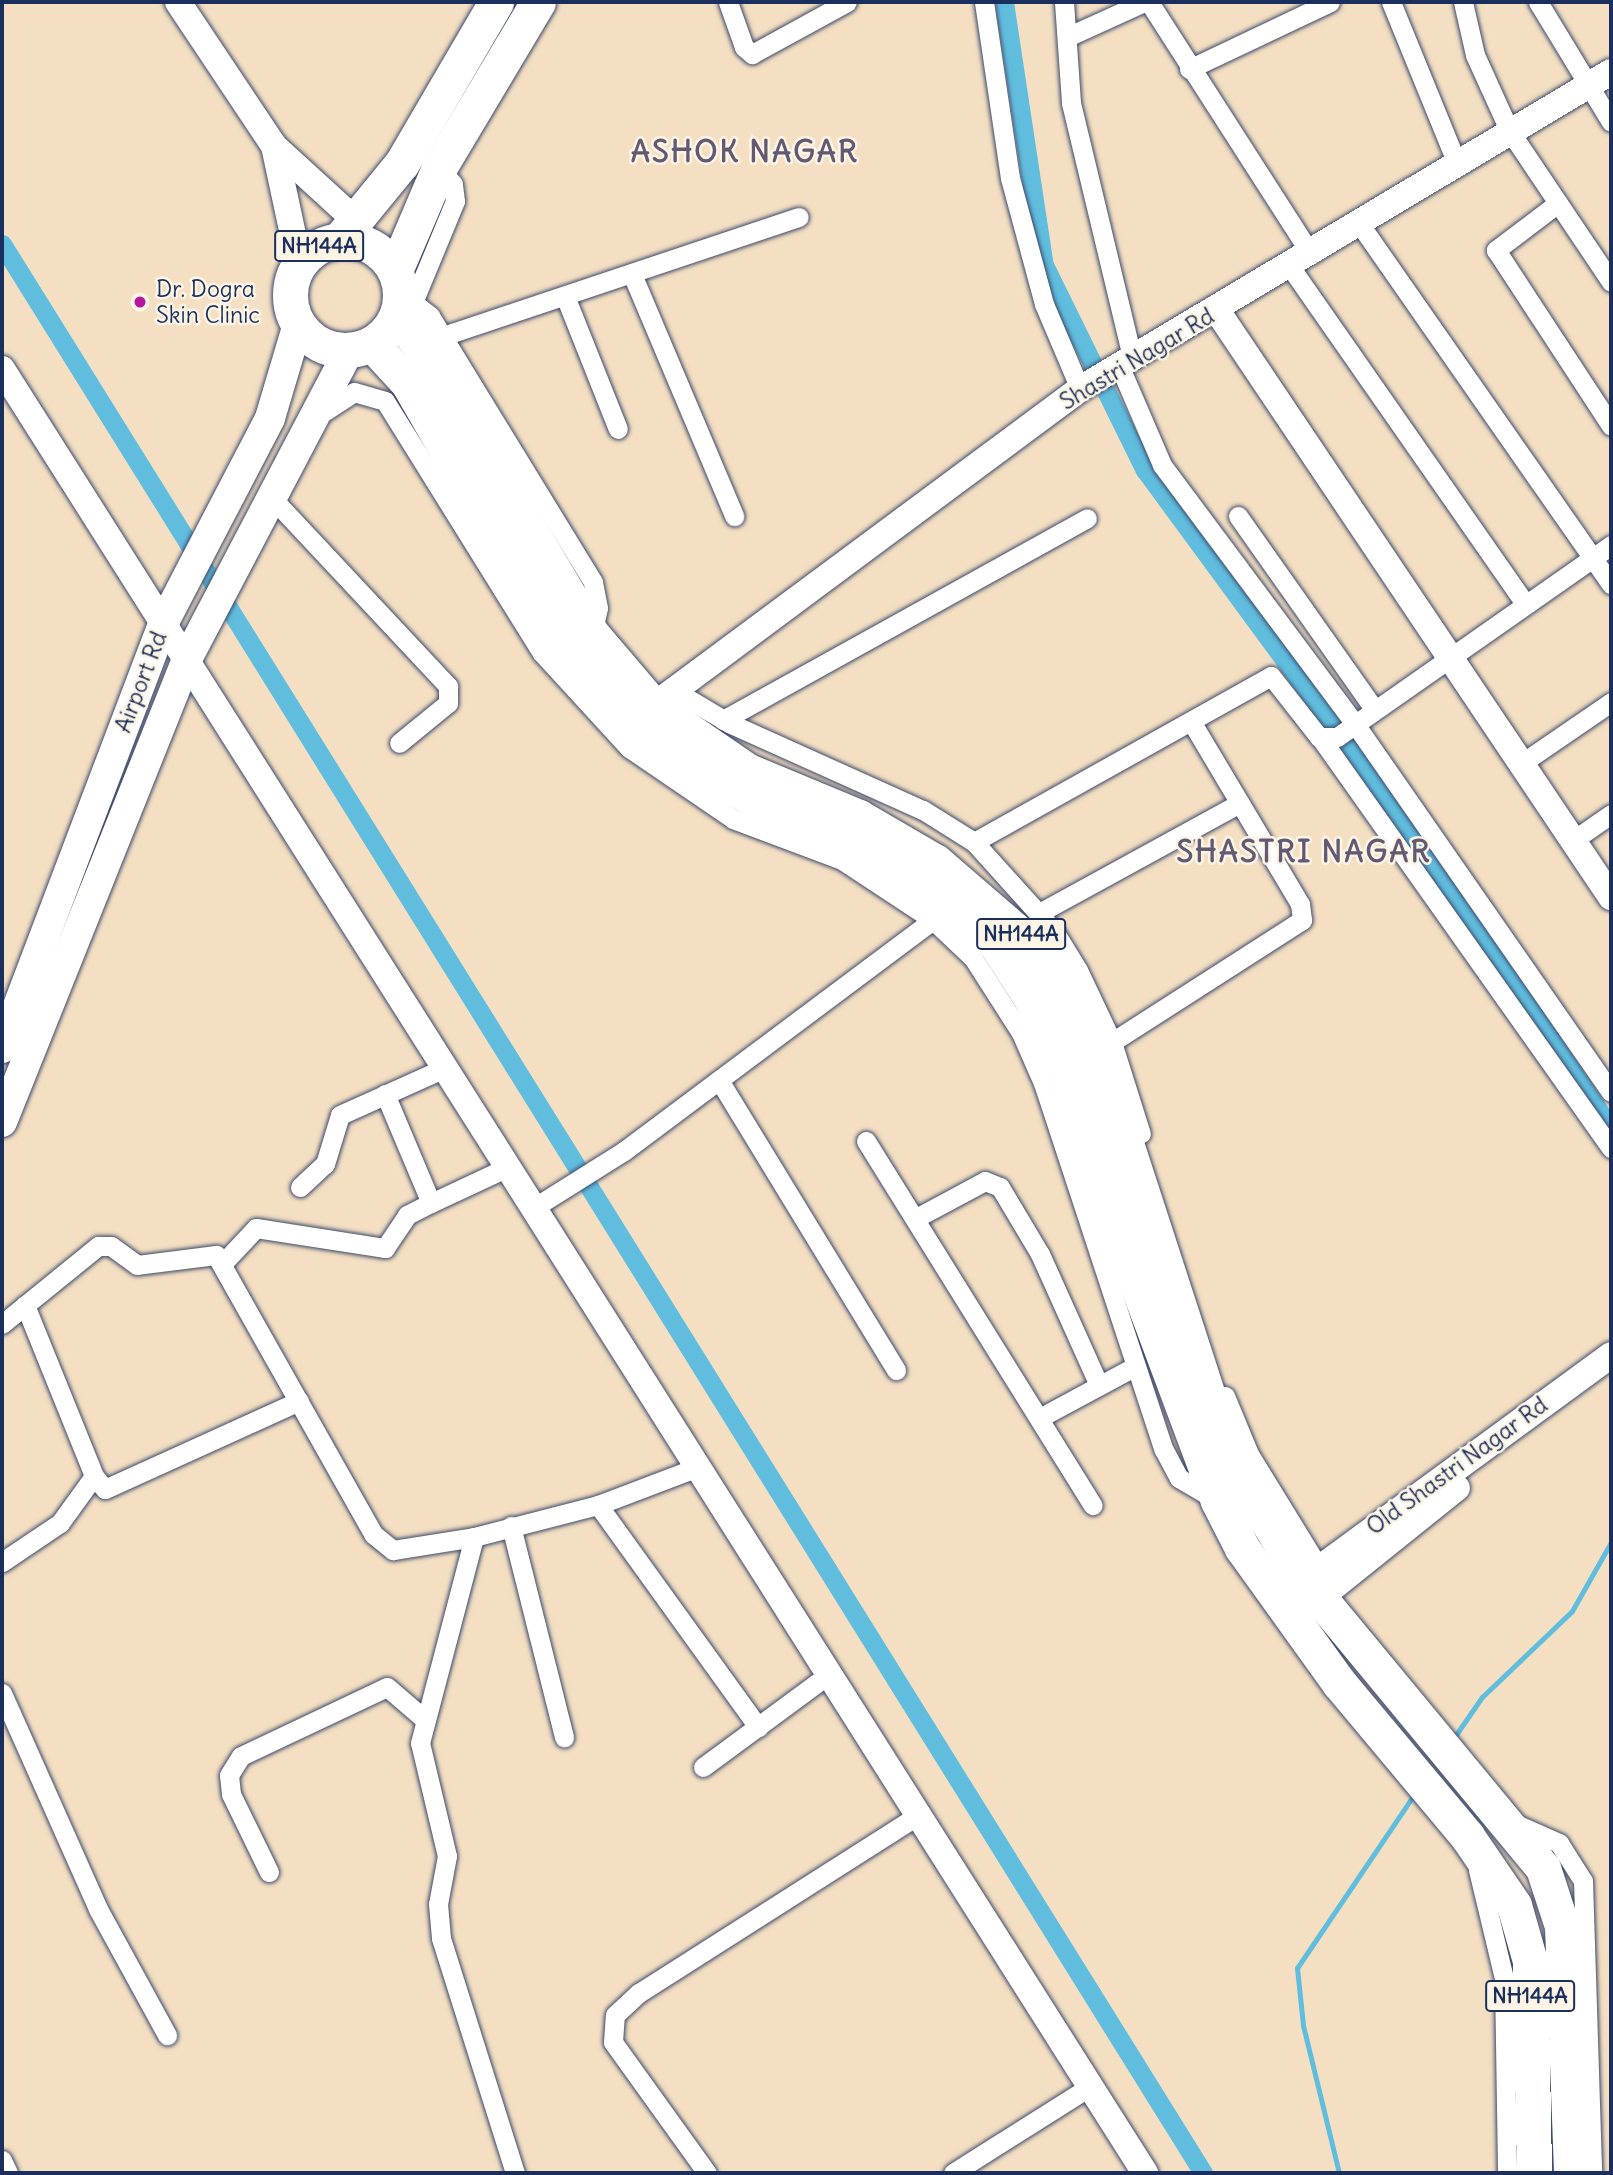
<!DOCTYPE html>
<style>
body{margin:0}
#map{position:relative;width:1613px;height:2175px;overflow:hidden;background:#f4dfc2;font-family:Delius,sans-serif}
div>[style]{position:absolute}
.stream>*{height:5px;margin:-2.5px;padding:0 2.5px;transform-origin:2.5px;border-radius:2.5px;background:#60bdde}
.canal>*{height:19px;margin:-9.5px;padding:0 9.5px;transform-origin:9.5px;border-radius:9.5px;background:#60bdde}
.roads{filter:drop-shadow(0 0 2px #3c496d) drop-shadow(0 0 2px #3c496d)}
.street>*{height:19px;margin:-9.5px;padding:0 9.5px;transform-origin:9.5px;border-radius:9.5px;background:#fff}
.secondary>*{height:26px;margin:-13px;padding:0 13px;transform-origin:13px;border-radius:13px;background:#fff}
.primary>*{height:30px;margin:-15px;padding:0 15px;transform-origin:15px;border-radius:15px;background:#fff}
.highway>*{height:35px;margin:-17.5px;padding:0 17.5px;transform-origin:17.5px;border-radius:17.5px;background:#fff}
.highway>.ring{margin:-17.5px;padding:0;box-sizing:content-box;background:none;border:35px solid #fff;border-radius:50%}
.dots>*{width:19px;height:19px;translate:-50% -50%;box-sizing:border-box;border:4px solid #fcf5e5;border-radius:50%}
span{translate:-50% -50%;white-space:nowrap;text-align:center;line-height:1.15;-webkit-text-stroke:5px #fcf5e5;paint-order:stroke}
.shield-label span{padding:2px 5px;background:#fcf5e5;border:2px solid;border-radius:5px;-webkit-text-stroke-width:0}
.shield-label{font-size:21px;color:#1b2f5e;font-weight:700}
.poi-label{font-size:23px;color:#1b2f5e}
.left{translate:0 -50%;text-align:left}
.street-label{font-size:23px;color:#1b2f5e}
.district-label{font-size:30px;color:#625973;font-weight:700;letter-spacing:2px}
.frame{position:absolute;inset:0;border:4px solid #1b2f5e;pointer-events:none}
</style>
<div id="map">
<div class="stream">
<div style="left:1453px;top:1739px;width:51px;rotate:-55.4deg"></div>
<div style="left:1482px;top:1697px;width:124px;rotate:-43.7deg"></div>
<div style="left:1572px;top:1611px;width:79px;rotate:-60.5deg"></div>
<div style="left:1339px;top:2173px;width:152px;rotate:-103.7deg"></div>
<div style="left:1303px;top:2025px;width:57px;rotate:-96deg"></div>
<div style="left:1297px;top:1968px;width:211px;rotate:-56deg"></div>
</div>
<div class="canal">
<div style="left:1004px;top:2px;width:266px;rotate:81.4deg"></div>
<div style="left:1044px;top:265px;width:229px;rotate:63.8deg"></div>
<div style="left:1145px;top:470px;width:434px;rotate:53.7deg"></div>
<div style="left:1402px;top:820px;width:373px;rotate:55.9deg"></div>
<div style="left:2px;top:244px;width:2272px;rotate:58.09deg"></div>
</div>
<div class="roads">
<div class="street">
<div style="left:728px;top:2px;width:48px;rotate:70.4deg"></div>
<div style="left:744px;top:47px;width:11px;rotate:41deg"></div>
<div style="left:752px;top:54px;width:108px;rotate:-28.7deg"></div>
<div style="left:984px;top:2px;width:178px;rotate:81.6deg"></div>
<div style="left:1010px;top:178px;width:131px;rotate:74.9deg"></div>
<div style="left:1044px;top:304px;width:92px;rotate:67deg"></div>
<div style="left:1064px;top:2px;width:101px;rotate:86deg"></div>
<div style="left:1071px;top:103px;width:261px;rotate:76.5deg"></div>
<div style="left:1149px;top:2px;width:300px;rotate:57.3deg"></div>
<div style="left:1391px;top:2px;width:175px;rotate:67.8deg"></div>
<div style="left:1463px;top:2px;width:54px;rotate:77.2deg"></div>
<div style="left:1475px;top:55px;width:82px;rotate:65.6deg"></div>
<div style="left:1509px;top:130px;width:183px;rotate:56.1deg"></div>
<div style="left:1538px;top:2px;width:140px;rotate:58.7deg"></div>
<div style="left:1067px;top:37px;width:85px;rotate:-24.4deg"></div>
<div style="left:1189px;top:69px;width:156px;rotate:-25.4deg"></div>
<div style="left:1558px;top:203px;width:78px;rotate:142.8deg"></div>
<div style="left:1496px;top:250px;width:210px;rotate:56.8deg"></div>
<div style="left:1361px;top:226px;width:437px;rotate:55.1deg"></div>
<div style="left:1291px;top:268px;width:409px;rotate:55.1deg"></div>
<div style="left:632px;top:274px;width:263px;rotate:67.1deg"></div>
<div style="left:401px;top:293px;width:37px;rotate:38deg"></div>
<div style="left:430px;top:316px;width:312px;rotate:58.5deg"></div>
<div style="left:593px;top:582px;width:26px;rotate:79deg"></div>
<div style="left:598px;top:608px;width:27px;rotate:103deg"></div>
<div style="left:565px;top:296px;width:143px;rotate:68.3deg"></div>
<div style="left:414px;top:300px;width:107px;rotate:-67.5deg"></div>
<div style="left:455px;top:201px;width:17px;rotate:-97deg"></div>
<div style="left:453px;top:184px;width:21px;rotate:-131deg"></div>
<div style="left:443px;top:336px;width:375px;rotate:-18.5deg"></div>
<div style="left:1119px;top:365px;width:109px;rotate:66.7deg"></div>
<div style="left:1162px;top:465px;width:323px;rotate:53.3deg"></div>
<div style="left:1355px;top:724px;width:448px;rotate:55.2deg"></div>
<div style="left:322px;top:413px;width:38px;rotate:-33deg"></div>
<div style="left:354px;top:392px;width:32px;rotate:16deg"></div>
<div style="left:385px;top:401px;width:297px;rotate:58.1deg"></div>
<div style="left:542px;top:653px;width:129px;rotate:47.5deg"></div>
<div style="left:629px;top:748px;width:126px;rotate:34.3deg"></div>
<div style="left:733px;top:819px;width:116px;rotate:20.6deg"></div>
<div style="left:842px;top:860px;width:109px;rotate:33.4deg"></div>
<div style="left:933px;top:920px;width:55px;rotate:43.5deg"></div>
<div style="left:973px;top:958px;width:89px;rotate:57.4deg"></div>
<div style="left:1021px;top:1033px;width:55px;rotate:66.3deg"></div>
<div style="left:1043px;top:1083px;width:386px;rotate:71.8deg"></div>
<div style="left:1164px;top:1450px;width:32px;rotate:62deg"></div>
<div style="left:1179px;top:1478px;width:43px;rotate:30.7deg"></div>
<div style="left:272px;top:498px;width:258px;rotate:46.9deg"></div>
<div style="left:448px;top:686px;width:17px;rotate:90deg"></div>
<div style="left:448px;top:703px;width:63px;rotate:140.8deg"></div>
<div style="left:1238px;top:516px;width:237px;rotate:54.8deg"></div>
<div style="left:675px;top:691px;width:63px;rotate:30.7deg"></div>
<div style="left:729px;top:723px;width:213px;rotate:24.2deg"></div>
<div style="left:923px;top:810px;width:60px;rotate:32.1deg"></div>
<div style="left:974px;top:842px;width:120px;rotate:48deg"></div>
<div style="left:1054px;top:931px;width:46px;rotate:58.4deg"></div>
<div style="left:1078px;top:970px;width:80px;rotate:64.7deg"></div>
<div style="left:1112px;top:1042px;width:96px;rotate:72.5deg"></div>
<div style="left:723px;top:720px;width:416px;rotate:-29deg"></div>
<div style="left:1322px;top:740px;width:500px;rotate:54.7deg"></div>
<div style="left:1522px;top:763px;width:108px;rotate:-34.4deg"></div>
<div style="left:1572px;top:841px;width:47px;rotate:-34.7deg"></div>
<div style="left:974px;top:842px;width:340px;rotate:-29.2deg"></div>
<div style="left:1271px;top:676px;width:78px;rotate:51.8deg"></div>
<div style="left:1319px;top:737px;width:18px"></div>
<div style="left:1337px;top:737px;width:335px;rotate:-35deg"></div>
<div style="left:1039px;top:913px;width:229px;rotate:-28.7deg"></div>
<div style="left:1112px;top:1042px;width:226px;rotate:-32.7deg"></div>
<div style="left:1302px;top:920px;width:16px;rotate:-97deg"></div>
<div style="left:1300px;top:904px;width:211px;rotate:-120.8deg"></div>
<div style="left:719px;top:1080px;width:340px;rotate:58.6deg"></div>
<div style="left:385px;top:1094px;width:118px;rotate:67.1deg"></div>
<div style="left:431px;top:1203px;width:87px;rotate:-25.1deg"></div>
<div style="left:866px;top:1141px;width:429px;rotate:58.1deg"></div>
<div style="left:300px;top:1187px;width:34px;rotate:-43deg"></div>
<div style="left:325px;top:1164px;width:51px;rotate:-73deg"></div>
<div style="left:340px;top:1115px;width:117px;rotate:-24.2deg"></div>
<div style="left:535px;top:1207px;width:105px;rotate:-32.2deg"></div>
<div style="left:624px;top:1151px;width:386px;rotate:-36.8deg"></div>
<div style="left:916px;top:1218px;width:78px;rotate:-28.2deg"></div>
<div style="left:985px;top:1181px;width:16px;rotate:22deg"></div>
<div style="left:1000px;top:1187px;width:78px;rotate:59.2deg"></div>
<div style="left:1040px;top:1254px;width:144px;rotate:65.8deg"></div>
<div style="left:223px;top:1263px;width:48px;rotate:-46.7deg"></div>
<div style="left:256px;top:1228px;width:131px;rotate:8.8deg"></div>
<div style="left:385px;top:1248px;width:40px;rotate:-56deg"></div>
<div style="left:407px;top:1215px;width:27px;rotate:-27deg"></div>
<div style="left:25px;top:1305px;width:184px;rotate:68deg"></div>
<div style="left:94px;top:1476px;width:17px;rotate:50deg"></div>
<div style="left:105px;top:1489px;width:213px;rotate:-24.4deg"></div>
<div style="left:2px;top:1324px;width:124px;rotate:-39.1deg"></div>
<div style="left:98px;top:1246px;width:13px"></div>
<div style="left:111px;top:1246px;width:32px;rotate:36deg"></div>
<div style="left:137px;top:1265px;width:80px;rotate:-7.2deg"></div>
<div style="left:216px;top:1255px;width:320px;rotate:60.6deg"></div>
<div style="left:373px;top:1534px;width:26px;rotate:39deg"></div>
<div style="left:393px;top:1550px;width:82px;rotate:-9.1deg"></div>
<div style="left:1225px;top:1396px;width:63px;rotate:67.5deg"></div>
<div style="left:1249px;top:1454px;width:132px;rotate:58.4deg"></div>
<div style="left:1043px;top:1416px;width:103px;rotate:-28.3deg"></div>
<div style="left:598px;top:1505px;width:107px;rotate:-20.8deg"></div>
<div style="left:511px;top:1526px;width:218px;rotate:75.9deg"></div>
<div style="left:2px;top:1562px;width:70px;rotate:-33.9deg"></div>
<div style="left:60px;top:1523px;width:58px;rotate:-54.1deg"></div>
<div style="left:2px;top:1693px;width:236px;rotate:66deg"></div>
<div style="left:98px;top:1909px;width:144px;rotate:61.3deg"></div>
<div style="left:703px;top:1767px;width:157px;rotate:-36.4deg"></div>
<div style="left:1509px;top:1821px;width:55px;rotate:23.7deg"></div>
<div style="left:1559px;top:1843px;width:45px;rotate:57.7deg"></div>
<div style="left:1583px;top:1881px;width:292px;rotate:88.2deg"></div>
<div style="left:1478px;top:1870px;width:111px;rotate:76.5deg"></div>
<div style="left:1504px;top:1978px;width:195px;rotate:89.1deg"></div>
<div style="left:269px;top:1872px;width:87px;rotate:-116deg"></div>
<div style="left:231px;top:1794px;width:19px;rotate:-96deg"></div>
<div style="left:229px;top:1775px;width:22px;rotate:-58deg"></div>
<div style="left:241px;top:1756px;width:161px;rotate:-25.3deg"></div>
<div style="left:387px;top:1687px;width:46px;rotate:40.6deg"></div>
<div style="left:2px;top:2160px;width:14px;rotate:65deg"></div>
<div style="left:515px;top:2173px;width:246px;rotate:-107.5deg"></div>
<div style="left:441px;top:1938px;width:34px;rotate:-95deg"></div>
<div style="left:438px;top:1904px;width:49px;rotate:-79.4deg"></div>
<div style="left:447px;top:1856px;width:116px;rotate:-103.4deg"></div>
<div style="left:420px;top:1743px;width:213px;rotate:-75.3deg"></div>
<div style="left:474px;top:1537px;width:128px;rotate:-14.5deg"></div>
<div style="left:598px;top:1505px;width:274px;rotate:54.2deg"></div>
<div style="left:707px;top:2173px;width:161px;rotate:-125.7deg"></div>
<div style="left:613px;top:2042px;width:27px;rotate:-86deg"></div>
<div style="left:615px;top:2015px;width:33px;rotate:-43deg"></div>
<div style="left:639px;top:1993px;width:331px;rotate:-32.5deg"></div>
<div style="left:953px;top:2173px;width:161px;rotate:-32.3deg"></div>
</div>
<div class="secondary">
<div style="left:178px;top:2px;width:173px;rotate:56.3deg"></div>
<div style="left:274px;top:146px;width:111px;rotate:42.4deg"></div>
<div style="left:274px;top:146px;width:120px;rotate:77.9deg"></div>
<div style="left:1218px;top:312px;width:705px;rotate:56.11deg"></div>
<div style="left:2px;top:369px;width:2136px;rotate:57.64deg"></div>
<div style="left:653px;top:706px;width:532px;rotate:-36.59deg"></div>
<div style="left:1080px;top:389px;width:618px;rotate:-30.84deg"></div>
<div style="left:1290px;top:1590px;width:398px;rotate:-36.2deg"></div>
<div style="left:1307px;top:1608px;width:192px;rotate:-38.7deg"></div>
</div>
<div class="primary">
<div style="left:2px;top:1048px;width:456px;rotate:-69.2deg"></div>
<div style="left:164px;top:622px;width:230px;rotate:-62.5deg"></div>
<div style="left:270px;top:418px;width:98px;rotate:-73.4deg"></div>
<div style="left:2px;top:1122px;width:499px;rotate:-68.2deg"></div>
<div style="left:187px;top:659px;width:349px;rotate:-62.3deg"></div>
</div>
<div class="highway">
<div style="left:339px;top:240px;width:99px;rotate:-50.7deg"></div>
<div style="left:402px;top:163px;width:186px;rotate:-59.7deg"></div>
<div class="ring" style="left:290px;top:240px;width:75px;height:75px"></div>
<div style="left:395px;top:271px;width:112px;rotate:-66.9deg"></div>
<div style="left:439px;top:168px;width:193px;rotate:-59.2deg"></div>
<div style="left:396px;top:316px;width:41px;rotate:50.9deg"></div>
<div style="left:422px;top:348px;width:333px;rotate:59.3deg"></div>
<div style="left:592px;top:634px;width:94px;rotate:49.7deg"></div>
<div style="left:653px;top:706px;width:115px;rotate:34.4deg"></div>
<div style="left:748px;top:771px;width:120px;rotate:22.5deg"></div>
<div style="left:859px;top:817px;width:89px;rotate:30.3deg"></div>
<div style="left:936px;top:862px;width:136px;rotate:40.8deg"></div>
<div style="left:1039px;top:951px;width:121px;rotate:60.9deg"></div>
<div style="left:1098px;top:1057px;width:395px;rotate:72deg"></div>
<div style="left:1220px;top:1433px;width:55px;rotate:65.3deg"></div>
<div style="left:1243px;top:1483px;width:112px;rotate:57.7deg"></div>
<div style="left:1303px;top:1578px;width:376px;rotate:50.4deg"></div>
<div style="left:1543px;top:1868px;width:61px;rotate:71.9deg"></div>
<div style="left:1562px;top:1926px;width:247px;rotate:87.9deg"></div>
<div style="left:372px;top:344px;width:53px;rotate:47.3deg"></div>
<div style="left:408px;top:383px;width:204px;rotate:60deg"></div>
<div style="left:510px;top:560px;width:156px;rotate:56deg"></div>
<div style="left:597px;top:689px;width:75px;rotate:42.8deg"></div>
<div style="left:652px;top:740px;width:129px;rotate:30.4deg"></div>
<div style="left:763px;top:805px;width:154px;rotate:24.6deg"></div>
<div style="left:903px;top:869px;width:116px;rotate:38.4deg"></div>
<div style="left:994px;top:941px;width:70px;rotate:57.2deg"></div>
<div style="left:1032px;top:1000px;width:79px;rotate:63.8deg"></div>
<div style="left:1067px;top:1071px;width:210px;rotate:72deg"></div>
<div style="left:1132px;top:1271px;width:246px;rotate:69.5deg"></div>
<div style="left:1218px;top:1501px;width:53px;rotate:62.9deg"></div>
<div style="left:1242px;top:1548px;width:166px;rotate:54.3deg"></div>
<div style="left:1339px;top:1683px;width:199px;rotate:50.1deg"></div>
<div style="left:1467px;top:1836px;width:83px;rotate:55.7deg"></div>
<div style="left:1514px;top:1905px;width:58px;rotate:74.1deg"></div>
<div style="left:1530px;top:1961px;width:212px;rotate:88.9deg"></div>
</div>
</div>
<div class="dots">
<div style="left:140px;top:302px;background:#b5179e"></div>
</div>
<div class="shield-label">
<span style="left:319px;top:246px">NH144A</span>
<span style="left:1021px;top:934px">NH144A</span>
<span style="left:1530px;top:1996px">NH144A</span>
</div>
<div class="poi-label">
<span class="left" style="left:156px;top:302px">Dr. Dogra<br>Skin Clinic</span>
</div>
<div class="street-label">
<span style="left:1137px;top:359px;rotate:-31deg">Shastri Nagar Rd</span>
<span style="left:141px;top:682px;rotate:-69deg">Airport Rd</span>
<span style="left:1457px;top:1466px;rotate:-36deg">Old Shastri Nagar Rd</span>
</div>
<div class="district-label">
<span style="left:745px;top:151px">ASHOK NAGAR</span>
<span style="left:1304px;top:851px">SHASTRI NAGAR</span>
</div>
<div class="frame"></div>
</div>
